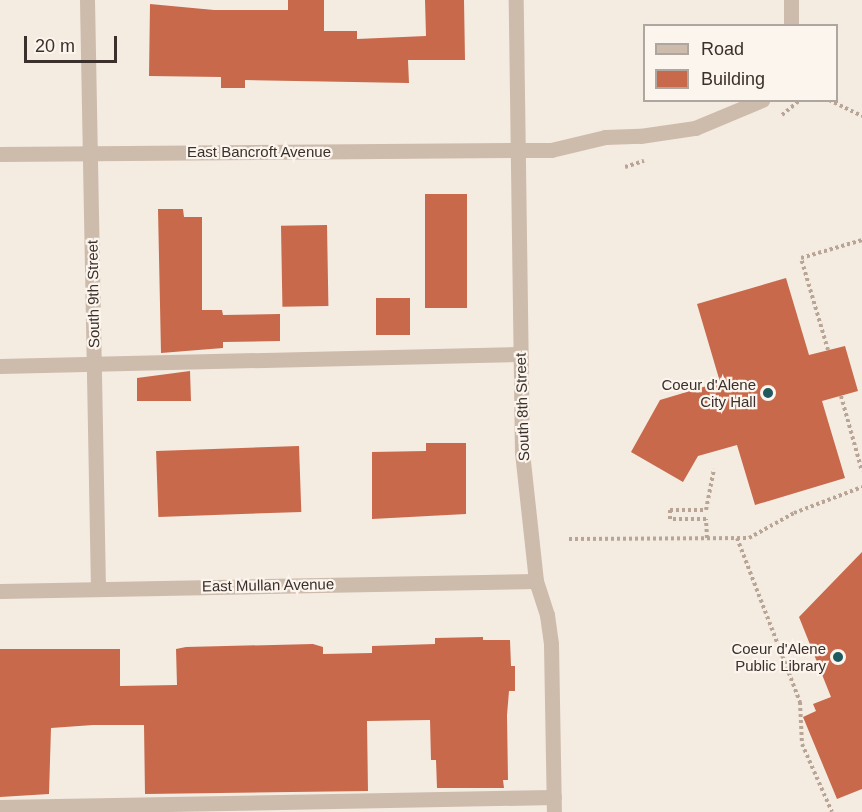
<!DOCTYPE html>
<style>
body{margin:0}
#map{position:relative;width:862px;height:812px;overflow:hidden;background:#f4ebe1;font-family:Helvetica,sans-serif}
div>[style]{position:absolute}
.building>*{inset:0;background:#c8694b;transform-origin:0 0}
.path>*{height:4px;margin-top:-2px;transform-origin:0;background:repeating-linear-gradient(90deg,#b9a596 0 3px,transparent 0 6px)}
.service>*{height:15px;margin:-7.5px;padding:0 7.5px;transform-origin:7.5px;border-radius:7.5px;background:#cdbbac}
.minor>*{height:15px;margin:-7.5px;padding:0 7.5px;transform-origin:7.5px;border-radius:7.5px;background:#cdbbac}
.tertiary>*{height:15px;margin:-7.5px;padding:0 7.5px;transform-origin:7.5px;border-radius:7.5px;background:#cdbbac}
.dots>*{width:16px;height:16px;translate:-50% -50%;box-sizing:border-box;border:3px solid #fbf5ee;border-radius:50%}
span{translate:-50% -50%;white-space:nowrap;text-align:center;line-height:1.15;-webkit-text-stroke:4.5px #fbf5ee;paint-order:stroke}
.street-label{font-size:15px;color:#3b302b}
.poi-label{font-size:15px;color:#3b302b}
.right{translate:-100% -50%;text-align:right}
.legend{position:absolute;left:643px;top:24px;width:195px;height:78px;box-sizing:border-box;background:#fbf5ee;border:2px solid #aea6a0;margin:0;padding:8px 10px;list-style:none;font-size:18px;color:#3b302b}
.legend li{display:flex;align-items:center;gap:12px;height:30px}
.legend b{width:30px;border:2px solid #aea6a0}
.scale{position:absolute;left:24px;top:36px;width:93px;height:27px;box-sizing:border-box;border:3px solid #3b302b;border-top:0;padding-left:8px;font-size:18px;line-height:21px;white-space:nowrap;color:#3b302b;-webkit-text-stroke:4px #fbf5ee;paint-order:stroke}
</style>
<div id="map">
<div class="building">
<div style="clip-path:polygon(288px 0,324px 0,324px 31px,357px 31px,357px 39px,426px 36px,425px 0,464px 0,465px 60px,408px 60px,409px 83px,245px 80px,245px 88px,221px 88px,221px 77px,149px 76px,150px 4px,214px 10px,288px 10px)"></div>
<div style="left:425px;top:194px;width:42px;height:114px"></div>
<div style="clip-path:polygon(158px 209px,183px 209px,184px 217px,202px 217px,202px 310px,222px 310px,223px 315px,280px 314px,280px 341px,223px 342px,223px 348px,161px 353px)"></div>
<div style="left:327px;top:225px;width:81px;height:46px;rotate:89deg"></div>
<div style="clip-path:polygon(786px 278px,809px 355px,845px 346px,858px 391px,822px 401px,845px 478px,755px 505px,737px 445px,698px 456px,683px 482px,631px 452px,660px 400px,720px 382px,697px 304px)"></div>
<div style="left:410px;top:298px;width:37px;height:34px;rotate:90deg"></div>
<div style="clip-path:polygon(190px 371px,191px 401px,137px 401px,137px 378px)"></div>
<div style="clip-path:polygon(426px 443px,466px 443px,466px 514px,372px 519px,372px 452px,426px 451px)"></div>
<div style="left:299px;top:446px;width:66px;height:143px;rotate:88deg"></div>
<div style="clip-path:polygon(862px 552px,862px 789px,837px 799px,803px 717px,816px 711px,813px 704px,831px 697px,799px 617px)"></div>
<div style="clip-path:polygon(483px 637px,483px 640px,510px 640px,511px 666px,515px 666px,515px 691px,509px 691px,507px 715px,508px 780px,503px 780px,504px 788px,437px 788px,436px 760px,431px 760px,430px 720px,367px 721px,368px 791px,145px 794px,144px 725px,93px 725px,51px 728px,49px 794px,0 797px,0 649px,120px 649px,120px 686px,177px 685px,176px 649px,186px 647px,313px 644px,323px 647px,323px 654px,372px 653px,372px 646px,435px 644px,435px 638px)"></div>
</div>
<div class="path">
<div style="left:829px;top:100px;width:37px;rotate:26deg"></div>
<div style="left:782px;top:115px;width:23px;rotate:-40deg"></div>
<div style="left:625px;top:167px;width:20px;rotate:-18deg"></div>
<div style="left:828px;top:350px;width:96px;rotate:-106.4deg"></div>
<div style="left:801px;top:258px;width:64px;rotate:-16.4deg"></div>
<div style="left:841px;top:396px;width:78px;rotate:74.4deg"></div>
<div style="left:707px;top:538px;width:19px;rotate:-93deg"></div>
<div style="left:706px;top:519px;width:36px;rotate:180deg"></div>
<div style="left:670px;top:519px;width:9px;rotate:-90deg"></div>
<div style="left:670px;top:510px;width:36px"></div>
<div style="left:706px;top:510px;width:42px;rotate:-79deg"></div>
<div style="left:737px;top:538px;width:176px;rotate:69deg"></div>
<div style="left:800px;top:702px;width:42px;rotate:87.3deg"></div>
<div style="left:802px;top:744px;width:74px;rotate:66.2deg"></div>
<div style="left:569px;top:539px;width:180px;rotate:-0.3deg"></div>
<div style="left:749px;top:538px;width:51px;rotate:-29.1deg"></div>
<div style="left:794px;top:513px;width:73px;rotate:-20.9deg"></div>
</div>
<div class="service">
<div style="left:791px;top:26px;width:26px;rotate:-90deg"></div>
<div style="left:517px;top:150px;width:34px"></div>
<div style="left:551px;top:150px;width:56px;rotate:-13.5deg"></div>
<div style="left:605px;top:137px;width:35px;rotate:-2deg"></div>
<div style="left:640px;top:136px;width:56px;rotate:-8.3deg"></div>
<div style="left:695px;top:128px;width:73px;rotate:-22.7deg"></div>
<div style="left:0;top:366px;width:520px;rotate:-1.32deg"></div>
<div style="left:0;top:807px;width:554px;rotate:-1.03deg"></div>
</div>
<div class="minor">
<div style="left:87px;top:0;width:588px;rotate:88.93deg"></div>
<div style="left:0;top:154px;width:517px;rotate:-0.44deg"></div>
<div style="left:0;top:591px;width:536px;rotate:-1.07deg"></div>
<div style="left:536px;top:581px;width:130px;rotate:-96.2deg"></div>
<div style="left:522px;top:452px;width:452px;rotate:-90.8deg"></div>
</div>
<div class="tertiary">
<div style="left:536px;top:581px;width:36px;rotate:72deg"></div>
<div style="left:547px;top:615px;width:29px;rotate:82deg"></div>
<div style="left:551px;top:644px;width:168px;rotate:89deg"></div>
</div>
<div class="dots">
<div style="left:768px;top:393px;background:#1f5a5e"></div>
<div style="left:838px;top:657px;background:#1f5a5e"></div>
</div>
<div class="street-label">
<span style="left:259px;top:152px">East Bancroft Avenue</span>
<span style="left:93px;top:294px;rotate:-91deg">South 9th Street</span>
<span style="left:522px;top:407px;rotate:-92deg">South 8th Street</span>
<span style="left:268px;top:585px;rotate:-1deg">East Mullan Avenue</span>
</div>
<div class="poi-label">
<span class="right" style="left:756px;top:393px">Coeur d'Alene<br>City Hall</span>
<span class="right" style="left:826px;top:657px">Coeur d'Alene<br>Public Library</span>
</div>
<ul class="legend">
<li><b style="height:8px;background:#cdbbac"></b>Road</li>
<li><b style="height:16px;background:#c8694b"></b>Building</li>
</ul>
<div class="scale">20 m</div>
</div>
